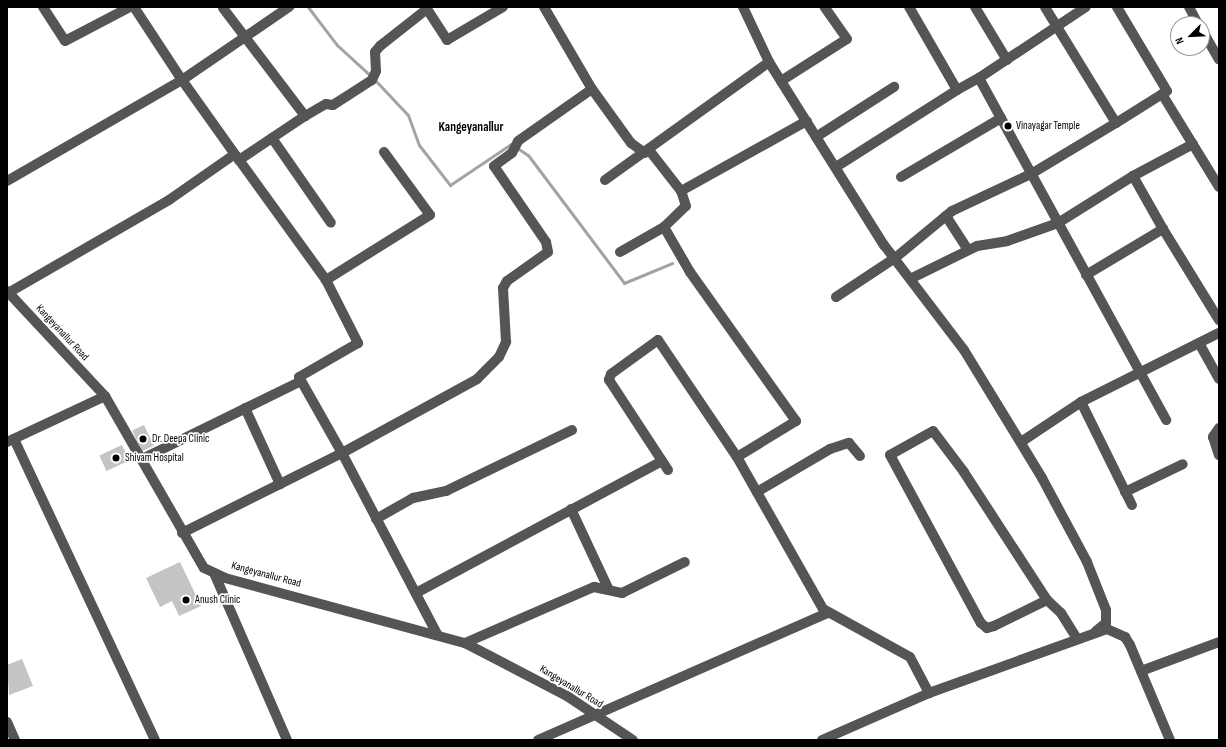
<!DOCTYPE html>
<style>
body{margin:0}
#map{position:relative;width:1226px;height:747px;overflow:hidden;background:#fff;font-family:"Sofia Sans Condensed",sans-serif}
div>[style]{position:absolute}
.stream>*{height:3px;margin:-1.5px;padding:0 1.5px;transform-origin:1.5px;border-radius:1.5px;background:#a3a3a3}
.building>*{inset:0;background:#c4c4c4;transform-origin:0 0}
.minor>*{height:10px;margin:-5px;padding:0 5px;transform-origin:5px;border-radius:5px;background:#555}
.dots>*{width:11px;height:11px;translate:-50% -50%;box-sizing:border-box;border:2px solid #fff;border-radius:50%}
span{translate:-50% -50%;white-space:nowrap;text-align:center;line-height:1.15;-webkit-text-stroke:3.5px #fff;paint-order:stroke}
.poi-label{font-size:11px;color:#000}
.left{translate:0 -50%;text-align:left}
.street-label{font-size:11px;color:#000}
.quarter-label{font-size:13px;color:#000;font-weight:700}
.frame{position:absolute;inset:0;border:8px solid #000;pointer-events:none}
.north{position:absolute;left:1170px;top:16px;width:40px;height:40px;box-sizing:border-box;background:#fff;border:1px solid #999;border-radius:50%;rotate:246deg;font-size:11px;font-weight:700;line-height:16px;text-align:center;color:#000}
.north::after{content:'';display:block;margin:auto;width:14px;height:18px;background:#000;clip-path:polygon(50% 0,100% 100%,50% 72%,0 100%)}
</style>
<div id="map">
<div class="stream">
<div style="left:308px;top:7px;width:48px;rotate:52.7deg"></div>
<div style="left:337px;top:45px;width:46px;rotate:42.4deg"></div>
<div style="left:375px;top:80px;width:48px;rotate:46.7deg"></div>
<div style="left:408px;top:115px;width:32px;rotate:70deg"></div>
<div style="left:419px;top:145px;width:51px;rotate:52.2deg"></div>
<div style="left:450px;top:185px;width:73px;rotate:-33.9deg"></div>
<div style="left:511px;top:144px;width:20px;rotate:33deg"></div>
<div style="left:528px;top:155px;width:160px;rotate:53.1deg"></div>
<div style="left:624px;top:283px;width:52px;rotate:-22.6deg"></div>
</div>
<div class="building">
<div style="left:144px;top:425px;width:23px;height:13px;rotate:65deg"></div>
<div style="left:122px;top:445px;width:17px;height:25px;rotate:65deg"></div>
<div style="clip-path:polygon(180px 562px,201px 606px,179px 616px,172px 601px,160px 607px,146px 578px)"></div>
<div style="clip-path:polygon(22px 659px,33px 686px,9px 695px,7px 665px)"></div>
</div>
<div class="minor">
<div style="left:43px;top:7px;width:40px;rotate:57.1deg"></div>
<div style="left:65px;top:41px;width:73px;rotate:-27.6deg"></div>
<div style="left:134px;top:7px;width:87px;rotate:56.7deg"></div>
<div style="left:182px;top:80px;width:130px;rotate:-34.3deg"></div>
<div style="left:544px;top:7px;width:95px;rotate:59.7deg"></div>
<div style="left:592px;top:89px;width:67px;rotate:54.2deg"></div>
<div style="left:631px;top:143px;width:17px;rotate:36deg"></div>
<div style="left:975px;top:7px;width:62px;rotate:58.9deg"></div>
<div style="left:1189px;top:7px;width:19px;rotate:62deg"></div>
<div style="left:223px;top:8px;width:136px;rotate:52.8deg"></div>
<div style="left:1202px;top:30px;width:34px;rotate:60deg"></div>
<div style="left:769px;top:62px;width:216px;rotate:57.9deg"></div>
<div style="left:884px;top:245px;width:132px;rotate:52.7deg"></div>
<div style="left:964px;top:350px;width:150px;rotate:58.6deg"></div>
<div style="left:1042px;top:478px;width:95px;rotate:61.8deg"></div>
<div style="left:1087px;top:562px;width:52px;rotate:68.4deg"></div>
<div style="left:1106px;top:610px;width:13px;rotate:90deg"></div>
<div style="left:1106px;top:623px;width:13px;rotate:141deg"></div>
<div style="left:979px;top:78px;width:128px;rotate:-33.6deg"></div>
<div style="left:781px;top:81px;width:78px;rotate:-32.5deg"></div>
<div style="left:847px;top:39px;width:39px;rotate:-125deg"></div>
<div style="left:957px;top:90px;width:25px;rotate:-29deg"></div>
<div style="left:979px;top:78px;width:390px;rotate:61.3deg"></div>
<div style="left:1162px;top:94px;width:109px;rotate:58.5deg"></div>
<div style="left:1116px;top:123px;width:60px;rotate:-32.1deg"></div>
<div style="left:1167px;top:91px;width:98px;rotate:-120.8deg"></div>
<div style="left:816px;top:137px;width:93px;rotate:-32.7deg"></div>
<div style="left:272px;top:138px;width:103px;rotate:55.2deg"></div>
<div style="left:649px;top:150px;width:52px;rotate:52deg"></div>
<div style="left:681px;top:191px;width:144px;rotate:-29.1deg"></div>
<div style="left:384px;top:152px;width:78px;rotate:53.9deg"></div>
<div style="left:430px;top:215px;width:123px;rotate:148deg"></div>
<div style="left:326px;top:280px;width:148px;rotate:-125.9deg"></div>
<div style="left:239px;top:160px;width:79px;rotate:-33.7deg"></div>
<div style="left:305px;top:116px;width:24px;rotate:-30deg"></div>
<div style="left:326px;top:104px;width:7px;rotate:8deg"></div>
<div style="left:333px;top:105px;width:46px;rotate:-32.7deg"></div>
<div style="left:372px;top:80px;width:10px;rotate:-66deg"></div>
<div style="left:376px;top:71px;width:19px;rotate:-93deg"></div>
<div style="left:375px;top:52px;width:8px;rotate:-50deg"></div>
<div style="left:380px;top:46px;width:60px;rotate:-38.2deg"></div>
<div style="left:427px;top:9px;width:37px;rotate:57deg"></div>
<div style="left:447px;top:40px;width:65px;rotate:-30.5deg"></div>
<div style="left:836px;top:167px;width:143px;rotate:-32.5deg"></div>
<div style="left:957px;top:90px;width:96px;rotate:-120deg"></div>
<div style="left:901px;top:177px;width:116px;rotate:-30.5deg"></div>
<div style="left:605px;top:180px;width:202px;rotate:-35.7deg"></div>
<div style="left:769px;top:62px;width:61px;rotate:-115.3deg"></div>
<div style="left:7px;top:181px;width:202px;rotate:-30deg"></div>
<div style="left:182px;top:80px;width:98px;rotate:54.5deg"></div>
<div style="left:946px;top:216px;width:40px;rotate:57.1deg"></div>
<div style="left:664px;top:227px;width:30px;rotate:-44deg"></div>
<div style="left:686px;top:206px;width:16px;rotate:-108deg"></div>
<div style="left:1163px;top:229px;width:107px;rotate:58.4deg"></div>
<div style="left:620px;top:252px;width:51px;rotate:-29.6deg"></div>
<div style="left:664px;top:227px;width:52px;rotate:60deg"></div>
<div style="left:690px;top:272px;width:183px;rotate:54.6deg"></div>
<div style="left:796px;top:421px;width:69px;rotate:148.6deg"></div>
<div style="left:1086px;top:275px;width:90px;rotate:-30.9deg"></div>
<div style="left:1163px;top:229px;width:61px;rotate:-119.5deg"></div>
<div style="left:1133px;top:176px;width:68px;rotate:-28.1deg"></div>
<div style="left:912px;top:278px;width:72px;rotate:-26.2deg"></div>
<div style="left:977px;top:246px;width:30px;rotate:-9deg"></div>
<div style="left:1007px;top:241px;width:54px;rotate:-19.4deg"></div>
<div style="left:1058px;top:223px;width:89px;rotate:-32.1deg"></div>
<div style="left:326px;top:280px;width:71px;rotate:63.1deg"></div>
<div style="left:358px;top:343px;width:68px;rotate:150deg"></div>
<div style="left:299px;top:377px;width:87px;rotate:60.5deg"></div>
<div style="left:342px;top:453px;width:154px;rotate:-28.7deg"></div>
<div style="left:477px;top:379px;width:31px;rotate:-45deg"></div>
<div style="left:499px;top:357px;width:17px;rotate:-65deg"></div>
<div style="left:506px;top:342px;width:54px;rotate:-93.2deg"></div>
<div style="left:503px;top:288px;width:8px;rotate:-60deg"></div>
<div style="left:507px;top:281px;width:50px;rotate:-35.3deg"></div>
<div style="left:548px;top:252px;width:10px;rotate:-101deg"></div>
<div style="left:546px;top:242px;width:92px;rotate:-124.4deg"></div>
<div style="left:494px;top:166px;width:22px;rotate:-36deg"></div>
<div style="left:512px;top:153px;width:13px;rotate:-63deg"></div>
<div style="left:518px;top:141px;width:90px;rotate:-35.1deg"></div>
<div style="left:7px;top:291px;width:144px;rotate:47deg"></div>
<div style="left:105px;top:396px;width:198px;rotate:60.1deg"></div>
<div style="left:204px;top:568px;width:23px;rotate:25deg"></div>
<div style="left:225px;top:578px;width:249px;rotate:15.2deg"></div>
<div style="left:465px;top:643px;width:115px;rotate:27.5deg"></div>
<div style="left:567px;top:696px;width:79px;rotate:33.7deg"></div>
<div style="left:8px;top:293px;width:186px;rotate:-30deg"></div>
<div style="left:169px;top:200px;width:80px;rotate:-34.9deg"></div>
<div style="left:836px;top:297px;width:71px;rotate:-33.5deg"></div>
<div style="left:895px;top:258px;width:74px;rotate:-39.5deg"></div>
<div style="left:952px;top:211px;width:87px;rotate:-25.1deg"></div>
<div style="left:1031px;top:174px;width:99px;rotate:-31deg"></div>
<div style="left:1116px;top:123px;width:136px;rotate:-121.5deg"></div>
<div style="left:1199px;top:343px;width:41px;rotate:60.9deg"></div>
<div style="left:1081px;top:402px;width:115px;rotate:63.7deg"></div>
<div style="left:245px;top:408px;width:84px;rotate:65.3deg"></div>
<div style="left:280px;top:484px;width:69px;rotate:-26.6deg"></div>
<div style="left:342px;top:453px;width:204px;rotate:62.3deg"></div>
<div style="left:1219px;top:428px;width:11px;rotate:124deg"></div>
<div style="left:1213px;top:437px;width:19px;rotate:72deg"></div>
<div style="left:14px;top:439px;width:332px;rotate:64.9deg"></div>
<div style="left:7px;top:442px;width:108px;rotate:-25.1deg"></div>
<div style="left:1021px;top:442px;width:72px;rotate:-33.7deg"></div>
<div style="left:1081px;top:402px;width:154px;rotate:-26.6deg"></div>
<div style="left:142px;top:459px;width:177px;rotate:-26.1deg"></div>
<div style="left:668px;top:470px;width:108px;rotate:-123.2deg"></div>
<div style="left:609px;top:380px;width:6px;rotate:-72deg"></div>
<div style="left:611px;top:374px;width:58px;rotate:-35.9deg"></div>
<div style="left:658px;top:340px;width:141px;rotate:56deg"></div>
<div style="left:737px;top:457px;width:175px;rotate:60.5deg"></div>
<div style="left:823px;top:609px;width:99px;rotate:28.9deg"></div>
<div style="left:910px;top:657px;width:41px;rotate:62.2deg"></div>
<div style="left:757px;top:492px;width:85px;rotate:-30.5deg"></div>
<div style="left:830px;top:449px;width:20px;rotate:-18deg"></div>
<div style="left:849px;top:443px;width:17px;rotate:50deg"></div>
<div style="left:1125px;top:492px;width:64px;rotate:-25.8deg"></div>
<div style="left:571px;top:509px;width:89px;rotate:64.9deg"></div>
<div style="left:376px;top:519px;width:43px;rotate:-29.6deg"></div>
<div style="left:413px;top:498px;width:34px;rotate:-12deg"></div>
<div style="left:446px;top:491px;width:140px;rotate:-25.8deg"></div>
<div style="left:182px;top:533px;width:110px;rotate:-26.6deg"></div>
<div style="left:214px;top:573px;width:182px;rotate:66.4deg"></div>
<div style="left:416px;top:593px;width:279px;rotate:-28.2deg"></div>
<div style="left:1047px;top:600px;width:153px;rotate:-123deg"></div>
<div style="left:964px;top:472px;width:51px;rotate:-127.1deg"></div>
<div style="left:933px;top:431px;width:49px;rotate:150.8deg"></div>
<div style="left:890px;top:455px;width:191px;rotate:61.6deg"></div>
<div style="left:981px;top:623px;width:8px;rotate:40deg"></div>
<div style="left:987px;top:628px;width:7px;rotate:-16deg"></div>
<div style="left:994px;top:626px;width:59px;rotate:-26.1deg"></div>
<div style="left:1047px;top:600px;width:19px;rotate:43deg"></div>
<div style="left:1061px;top:613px;width:31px;rotate:58deg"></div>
<div style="left:465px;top:643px;width:141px;rotate:-23.5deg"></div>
<div style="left:594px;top:587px;width:29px;rotate:12deg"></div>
<div style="left:622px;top:593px;width:70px;rotate:-26.2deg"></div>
<div style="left:1141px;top:671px;width:83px;rotate:-20.4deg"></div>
<div style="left:7px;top:722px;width:20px;rotate:66deg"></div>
<div style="left:538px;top:740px;width:317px;rotate:-23.7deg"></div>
<div style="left:822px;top:740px;width:117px;rotate:-23.7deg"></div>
<div style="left:929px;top:693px;width:189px;rotate:-19.8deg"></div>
<div style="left:1107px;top:629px;width:20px;rotate:24deg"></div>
<div style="left:1125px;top:637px;width:9px;rotate:58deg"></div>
<div style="left:1130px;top:645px;width:103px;rotate:67.2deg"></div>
</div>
<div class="dots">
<div style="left:1008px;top:126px;background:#000"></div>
<div style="left:143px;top:439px;background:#000"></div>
<div style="left:116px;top:458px;background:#000"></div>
<div style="left:186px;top:600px;background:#000"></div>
</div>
<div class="poi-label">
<span class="left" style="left:1016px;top:126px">Vinayagar Temple</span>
<span class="left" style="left:152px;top:439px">Dr. Deepa Clinic</span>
<span class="left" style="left:125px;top:458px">Shivam Hospital</span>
<span class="left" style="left:195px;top:600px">Anush Clinic</span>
</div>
<div class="street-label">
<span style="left:62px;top:333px;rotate:47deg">Kangeyanallur Road</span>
<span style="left:266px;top:575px;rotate:15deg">Kangeyanallur Road</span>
<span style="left:571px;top:687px;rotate:31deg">Kangeyanallur Road</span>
</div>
<div class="quarter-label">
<span style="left:471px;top:127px">Kangeyanallur</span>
</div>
<div class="frame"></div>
<div class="north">N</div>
</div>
